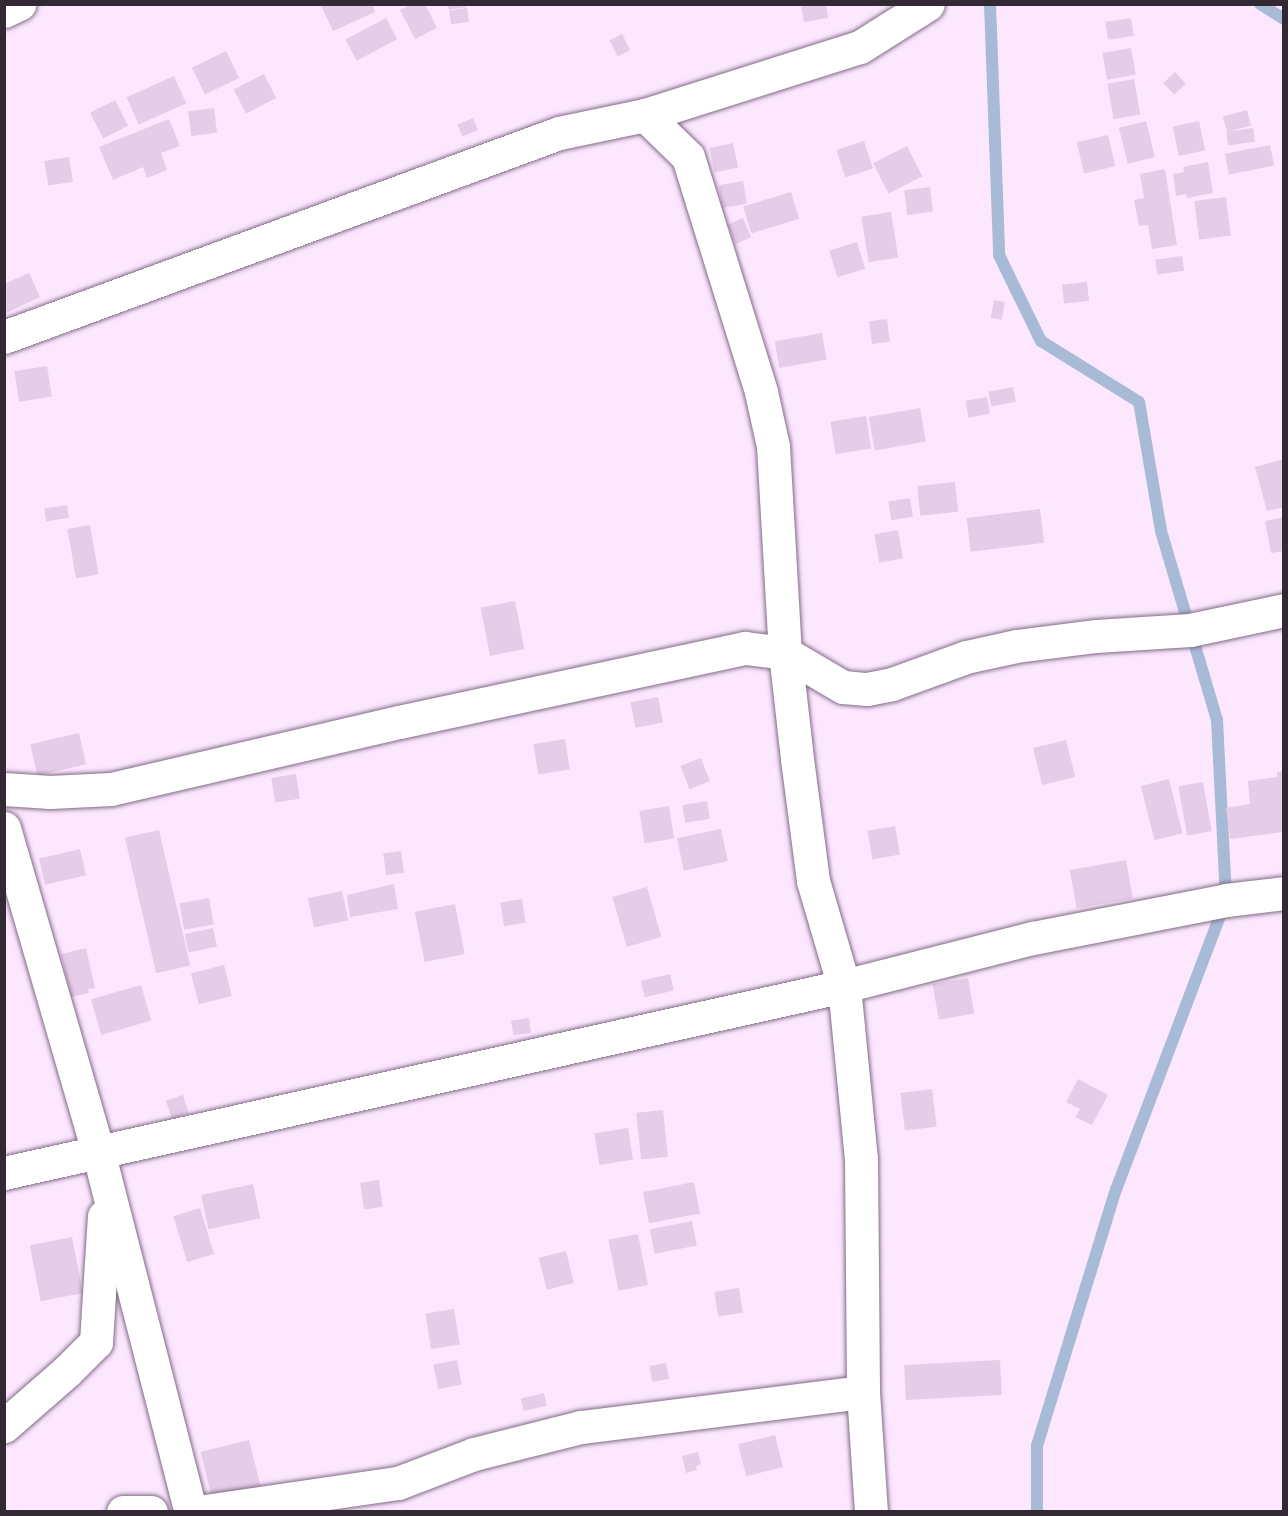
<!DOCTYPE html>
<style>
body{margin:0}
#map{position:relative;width:1288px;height:1516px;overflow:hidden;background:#fce7ff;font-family:Bitter,serif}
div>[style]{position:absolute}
.stream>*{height:12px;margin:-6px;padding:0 6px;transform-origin:6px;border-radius:6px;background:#a7bad6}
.building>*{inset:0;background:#e5cce8;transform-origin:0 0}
.roads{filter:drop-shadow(0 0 2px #826b86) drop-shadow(0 0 2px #826b86)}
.street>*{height:33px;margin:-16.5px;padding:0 16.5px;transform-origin:16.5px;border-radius:16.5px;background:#fff}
span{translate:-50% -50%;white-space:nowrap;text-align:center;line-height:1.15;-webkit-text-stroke:4.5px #fcfcfc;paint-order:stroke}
.frame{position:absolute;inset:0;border:6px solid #332935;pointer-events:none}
</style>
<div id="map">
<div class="stream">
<div style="left:990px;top:4px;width:251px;rotate:87.9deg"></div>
<div style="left:999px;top:255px;width:96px;rotate:64deg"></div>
<div style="left:1041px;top:341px;width:115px;rotate:31.9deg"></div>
<div style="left:1139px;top:402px;width:131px;rotate:80.3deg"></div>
<div style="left:1161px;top:531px;width:197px;rotate:73.5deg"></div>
<div style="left:1217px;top:720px;width:180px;rotate:87.1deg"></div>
<div style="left:1226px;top:900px;width:309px;rotate:110.8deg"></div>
<div style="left:1116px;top:1189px;width:269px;rotate:107.1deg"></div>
<div style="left:1037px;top:1446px;width:66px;rotate:90deg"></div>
<div style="left:1260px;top:4px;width:28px;rotate:32deg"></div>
</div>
<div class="building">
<div style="clip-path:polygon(325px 4px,372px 4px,375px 12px,333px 31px,321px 6px)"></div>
<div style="clip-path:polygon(412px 4px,425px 4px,437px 28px,415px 39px,400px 10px)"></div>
<div style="clip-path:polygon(448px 4px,465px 4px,466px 7px,449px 10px)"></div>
<div style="clip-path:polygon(801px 4px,826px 4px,828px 18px,804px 22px)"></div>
<div style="left:467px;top:8px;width:14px;height:18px;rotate:82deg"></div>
<div style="left:386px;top:18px;width:24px;height:46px;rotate:62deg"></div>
<div style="left:1131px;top:18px;width:18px;height:26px;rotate:81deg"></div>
<div style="left:622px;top:34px;width:18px;height:14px;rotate:63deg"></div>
<div style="left:1131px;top:48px;width:27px;height:29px;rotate:80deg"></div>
<div style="left:226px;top:51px;width:30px;height:38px;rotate:64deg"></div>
<div style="left:1175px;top:72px;width:16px;height:16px;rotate:47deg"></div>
<div style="left:264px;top:74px;width:27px;height:34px;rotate:63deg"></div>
<div style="left:174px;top:76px;width:30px;height:52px;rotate:66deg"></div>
<div style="left:1134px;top:79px;width:36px;height:27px;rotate:80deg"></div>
<div style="left:115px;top:100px;width:29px;height:28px;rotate:63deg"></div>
<div style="left:214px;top:108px;width:25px;height:26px;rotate:83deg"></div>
<div style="left:1247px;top:110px;width:16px;height:25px;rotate:75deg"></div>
<div style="left:473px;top:118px;width:13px;height:17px;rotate:67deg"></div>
<div style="clip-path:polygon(169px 119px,180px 146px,161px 153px,167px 170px,147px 178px,143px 167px,113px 180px,99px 147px)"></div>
<div style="left:1146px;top:121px;width:37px;height:28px;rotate:76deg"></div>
<div style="left:1199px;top:121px;width:30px;height:27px;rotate:78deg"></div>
<div style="left:1253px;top:128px;width:14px;height:27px;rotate:82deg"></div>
<div style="left:1108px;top:135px;width:32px;height:32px;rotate:77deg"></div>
<div style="left:864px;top:141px;width:29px;height:29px;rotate:72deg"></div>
<div style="left:733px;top:143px;width:25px;height:24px;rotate:78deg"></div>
<div style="left:1270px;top:145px;width:21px;height:46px;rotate:79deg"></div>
<div style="left:907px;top:146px;width:34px;height:38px;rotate:63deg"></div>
<div style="left:69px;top:157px;width:25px;height:25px;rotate:81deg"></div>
<div style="clip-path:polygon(1208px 162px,1213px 193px,1187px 198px,1186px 194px,1176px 196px,1173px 174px,1184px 172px,1183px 167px)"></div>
<div style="clip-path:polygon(1165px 169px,1177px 245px,1152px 249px,1148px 225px,1139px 226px,1134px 200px,1144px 198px,1140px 174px)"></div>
<div style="left:743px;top:181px;width:23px;height:25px;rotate:80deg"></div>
<div style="left:930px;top:187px;width:25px;height:26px;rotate:83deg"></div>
<div style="left:791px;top:192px;width:28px;height:50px;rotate:73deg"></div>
<div style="left:1226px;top:197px;width:39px;height:32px;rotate:83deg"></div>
<div style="left:891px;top:212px;width:46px;height:30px;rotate:81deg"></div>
<div style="left:743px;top:218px;width:21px;height:17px;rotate:67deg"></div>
<div style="left:857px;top:242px;width:28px;height:29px;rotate:73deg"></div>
<div style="left:1182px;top:256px;width:15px;height:27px;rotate:82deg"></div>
<div style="clip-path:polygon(29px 273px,40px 297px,4px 314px,4px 284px)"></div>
<div style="left:1087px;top:282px;width:19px;height:25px;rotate:84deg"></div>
<div style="left:994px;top:300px;width:11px;height:18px;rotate:10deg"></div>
<div style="left:887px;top:319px;width:23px;height:18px;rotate:83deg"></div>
<div style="left:822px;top:333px;width:27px;height:48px;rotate:80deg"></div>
<div style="left:47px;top:366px;width:31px;height:33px;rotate:81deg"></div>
<div style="left:1013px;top:387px;width:15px;height:25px;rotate:79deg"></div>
<div style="left:987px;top:397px;width:17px;height:22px;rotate:80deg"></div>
<div style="left:920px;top:408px;width:34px;height:52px;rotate:80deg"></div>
<div style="left:866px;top:416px;width:33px;height:36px;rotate:81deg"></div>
<div style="clip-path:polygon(1284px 459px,1284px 507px,1267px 511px,1255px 467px)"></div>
<div style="left:955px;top:482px;width:30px;height:38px;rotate:84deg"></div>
<div style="left:910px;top:498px;width:19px;height:22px;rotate:81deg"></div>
<div style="left:67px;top:505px;width:13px;height:23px;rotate:81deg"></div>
<div style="left:1040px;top:509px;width:34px;height:74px;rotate:83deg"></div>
<div style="clip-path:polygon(1284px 517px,1284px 551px,1271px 553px,1265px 521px)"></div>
<div style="left:90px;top:525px;width:50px;height:23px;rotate:80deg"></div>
<div style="left:898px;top:530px;width:29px;height:24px;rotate:80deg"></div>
<div style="left:515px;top:601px;width:49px;height:35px;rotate:79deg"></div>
<div style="left:658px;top:697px;width:26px;height:28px;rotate:79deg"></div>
<div style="left:79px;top:733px;width:32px;height:50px;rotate:77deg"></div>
<div style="left:565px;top:739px;width:31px;height:32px;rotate:81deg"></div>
<div style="left:1066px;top:740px;width:38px;height:34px;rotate:76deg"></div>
<div style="left:701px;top:758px;width:25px;height:22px;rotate:69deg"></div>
<div style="clip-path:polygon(1284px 771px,1284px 832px,1230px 839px,1226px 808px,1250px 804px,1248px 781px,1277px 777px,1277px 772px)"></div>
<div style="left:296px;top:774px;width:25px;height:25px;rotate:81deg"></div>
<div style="left:1169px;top:779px;width:56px;height:29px;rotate:76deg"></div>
<div style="left:1203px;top:782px;width:50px;height:25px;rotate:80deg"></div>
<div style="left:707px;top:801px;width:18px;height:25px;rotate:81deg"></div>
<div style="left:669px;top:806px;width:33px;height:30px;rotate:81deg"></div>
<div style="left:895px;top:826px;width:29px;height:28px;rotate:80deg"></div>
<div style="left:721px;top:829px;width:33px;height:45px;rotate:78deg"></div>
<div style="left:159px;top:830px;width:139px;height:35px;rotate:77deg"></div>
<div style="left:80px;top:849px;width:27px;height:42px;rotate:77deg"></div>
<div style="left:401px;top:851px;width:22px;height:18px;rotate:82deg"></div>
<div style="left:1126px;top:860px;width:39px;height:57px;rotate:80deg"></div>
<div style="clip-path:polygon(394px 884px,398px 909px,350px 917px,347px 895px)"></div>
<div style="left:647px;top:887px;width:52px;height:36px;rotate:74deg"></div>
<div style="left:342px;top:891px;width:30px;height:35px;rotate:78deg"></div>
<div style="left:209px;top:898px;width:27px;height:30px;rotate:80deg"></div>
<div style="left:522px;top:899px;width:24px;height:22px;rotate:81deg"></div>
<div style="left:455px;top:904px;width:51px;height:41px;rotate:79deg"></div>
<div style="left:213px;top:928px;width:19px;height:29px;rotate:78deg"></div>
<div style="clip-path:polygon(86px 948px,95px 988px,88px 989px,89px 993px,71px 997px,61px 954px)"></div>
<div style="left:224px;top:965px;width:32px;height:34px;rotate:76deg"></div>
<div style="left:670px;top:974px;width:17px;height:30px;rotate:77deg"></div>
<div style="left:968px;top:978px;width:36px;height:36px;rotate:80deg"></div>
<div style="left:141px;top:985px;width:37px;height:52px;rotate:74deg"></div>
<div style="left:529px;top:1018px;width:15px;height:18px;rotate:82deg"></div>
<div style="clip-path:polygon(1078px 1079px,1108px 1095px,1092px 1125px,1075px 1117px,1080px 1109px,1066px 1102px)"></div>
<div style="left:932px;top:1089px;width:38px;height:32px;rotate:83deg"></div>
<div style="left:183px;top:1095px;width:19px;height:18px;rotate:72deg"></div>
<div style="left:663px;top:1110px;width:47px;height:27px;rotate:84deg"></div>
<div style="left:628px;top:1128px;width:32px;height:34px;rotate:81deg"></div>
<div style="left:379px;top:1180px;width:27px;height:19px;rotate:82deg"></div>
<div style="left:694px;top:1182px;width:32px;height:52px;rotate:79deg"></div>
<div style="left:253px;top:1184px;width:35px;height:53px;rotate:78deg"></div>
<div style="left:200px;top:1208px;width:48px;height:28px;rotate:73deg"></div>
<div style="left:692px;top:1221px;width:25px;height:43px;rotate:79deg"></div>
<div style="left:638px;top:1234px;width:52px;height:30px;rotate:79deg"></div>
<div style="left:72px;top:1237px;width:57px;height:43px;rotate:79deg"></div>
<div style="left:566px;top:1251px;width:33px;height:28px;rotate:76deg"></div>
<div style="left:739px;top:1288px;width:25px;height:25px;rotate:81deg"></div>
<div style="left:454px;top:1309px;width:36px;height:29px;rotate:81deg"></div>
<div style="left:457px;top:1360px;width:25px;height:24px;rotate:79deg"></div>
<div style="left:1000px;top:1360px;width:35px;height:96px;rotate:87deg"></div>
<div style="left:666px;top:1363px;width:16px;height:17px;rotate:79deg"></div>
<div style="left:544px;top:1393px;width:13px;height:24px;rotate:77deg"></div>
<div style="left:775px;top:1435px;width:33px;height:38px;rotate:76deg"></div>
<div style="left:249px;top:1440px;width:53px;height:50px;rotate:76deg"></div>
<div style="clip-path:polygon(698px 1452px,701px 1464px,696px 1466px,697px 1470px,686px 1473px,682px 1456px)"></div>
</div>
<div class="roads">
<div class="street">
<div style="left:4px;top:11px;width:17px;rotate:-25deg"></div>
<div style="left:645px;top:115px;width:60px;rotate:44.3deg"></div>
<div style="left:688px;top:157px;width:246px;rotate:72.7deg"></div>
<div style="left:761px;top:392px;width:55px;rotate:77.5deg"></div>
<div style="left:773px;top:446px;width:207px;rotate:86.7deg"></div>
<div style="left:785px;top:653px;width:107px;rotate:83.5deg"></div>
<div style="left:797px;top:759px;width:123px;rotate:82.5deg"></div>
<div style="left:813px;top:881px;width:109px;rotate:73.6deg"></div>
<div style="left:844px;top:986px;width:173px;rotate:84.4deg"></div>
<div style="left:861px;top:1158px;width:234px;rotate:89.5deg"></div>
<div style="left:863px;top:1392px;width:120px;rotate:86.2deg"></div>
<div style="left:4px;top:337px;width:591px;rotate:-20.18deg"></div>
<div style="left:559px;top:133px;width:88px;rotate:-11.8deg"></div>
<div style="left:645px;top:115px;width:225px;rotate:-17.6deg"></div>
<div style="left:860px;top:47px;width:80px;rotate:-32.3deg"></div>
<div style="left:4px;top:789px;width:46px;rotate:3.7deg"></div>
<div style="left:50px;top:792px;width:61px;rotate:-2.8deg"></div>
<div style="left:111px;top:789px;width:296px;rotate:-13.1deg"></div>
<div style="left:399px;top:722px;width:354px;rotate:-12.1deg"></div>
<div style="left:745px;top:648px;width:40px;rotate:7.1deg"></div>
<div style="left:785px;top:653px;width:67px;rotate:30.4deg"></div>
<div style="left:843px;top:687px;width:24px;rotate:5deg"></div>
<div style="left:867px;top:689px;width:25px;rotate:-11deg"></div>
<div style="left:892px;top:684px;width:79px;rotate:-20deg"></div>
<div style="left:966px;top:657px;width:51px;rotate:-12.4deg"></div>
<div style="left:1016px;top:646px;width:81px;rotate:-7.1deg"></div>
<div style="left:1096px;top:636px;width:94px;rotate:-3.7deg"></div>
<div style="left:1190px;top:630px;width:96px;rotate:-12deg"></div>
<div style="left:4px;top:828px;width:336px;rotate:73.8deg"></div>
<div style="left:98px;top:1151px;width:373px;rotate:75.6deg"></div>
<div style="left:4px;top:1173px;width:861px;rotate:-12.55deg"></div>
<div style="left:844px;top:986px;width:195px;rotate:-14.3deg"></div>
<div style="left:1033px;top:938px;width:197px;rotate:-11.1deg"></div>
<div style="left:1226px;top:900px;width:58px;rotate:-6.9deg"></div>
<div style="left:4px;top:1426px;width:84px;rotate:-41.1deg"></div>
<div style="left:67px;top:1371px;width:41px;rotate:-45deg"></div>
<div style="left:96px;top:1342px;width:126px;rotate:-86.4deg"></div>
<div style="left:123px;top:1512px;width:28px"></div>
<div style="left:198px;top:1512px;width:202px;rotate:-8.3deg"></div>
<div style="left:398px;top:1483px;width:81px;rotate:-20.9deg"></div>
<div style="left:474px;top:1454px;width:110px;rotate:-14.2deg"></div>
<div style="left:581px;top:1427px;width:284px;rotate:-7.1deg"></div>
</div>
</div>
<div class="frame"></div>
</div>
